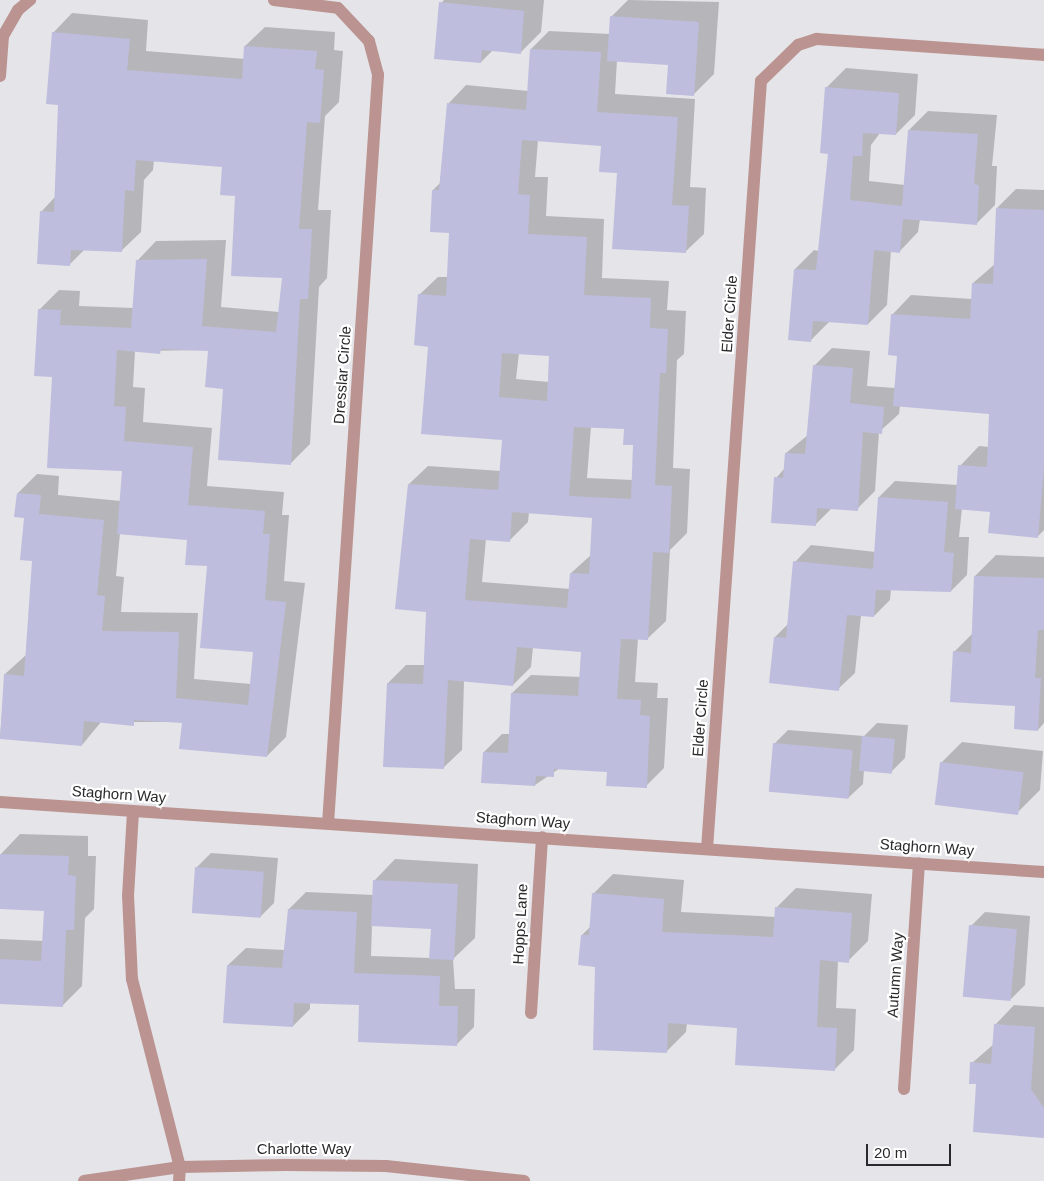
<!DOCTYPE html>
<style>
body{margin:0}
#map{position:relative;width:1044px;height:1181px;overflow:hidden;background:#e4e4e9;font-family:Helvetica,sans-serif}
div>[style]{position:absolute}
.shadow>*{inset:0;background:#0003}
.building>*{inset:0;background:#bebdde;transform-origin:0 0}
.minor>*{height:12px;margin:-6px;padding:0 6px;transform-origin:6px;border-radius:6px;background:#bb9491}
.tertiary>*{height:12px;margin:-6px;padding:0 6px;transform-origin:6px;border-radius:6px;background:#bb9491}
span{translate:-50% -50%;white-space:nowrap;text-align:center;line-height:1.15;-webkit-text-stroke:4.5px #fff;paint-order:stroke}
.street-label{font-size:15px;color:#2a2a2c}
.scale{position:absolute;left:866px;top:1144px;width:85px;height:22px;box-sizing:border-box;border:2px solid #2a2a2c;border-top:0;padding-left:6px;font-size:15px;line-height:18px;white-space:nowrap;color:#2a2a2c;-webkit-text-stroke:4px #fff;paint-order:stroke}
</style>
<div id="map">
<div class="shadow">
<div style="clip-path:polygon(444px 0,544px 0,541px 32px,520px 53px,493px 50px,481px 62px,441px 3px)"></div>
<div style="clip-path:polygon(evenodd,628px 0,719px 2px,714px 74px,694px 94px,669px 64px,617px 60px,615px 94px,695px 99px,690px 187px,706px 188px,704px 234px,685px 252px,618px 172px,602px 145px,538px 140px,535px 177px,548px 177px,546px 216px,604px 219px,602px 278px,669px 281px,667px 310px,686px 311px,684px 354px,677px 360px,673px 468px,690px 469px,687px 533px,670px 550px,666px 621px,647px 639px,638px 638px,635px 682px,658px 683px,657px 698px,668px 698px,664px 768px,646px 786px,608px 771px,560px 768px,535px 785px,484px 752px,502px 734px,510px 734px,512px 693px,531px 675px,581px 677px,583px 651px,533px 647px,531px 667px,513px 685px,464px 681px,462px 750px,443px 768px,388px 683px,406px 665px,425px 665px,427px 611px,409px 484px,428px 466px,501px 471px,504px 439px,430px 345px,419px 295px,438px 277px,448px 277px,451px 232px,433px 190px,440px 183px,448px 104px,466px 85px,528px 91px,531px 49px,549px 31px,610px 34px,611px 17px,628px 0,519px 353px,550px 355px,549px 382px,516px 379px,519px 353px,628px 0,591px 426px,625px 428px,635px 444px,633px 480px,587px 478px,591px 426px,628px 0,529px 512px,593px 517px,591px 555px,571px 573px,570px 589px,482px 582px,486px 539px,510px 540px,528px 522px,529px 512px)"></div>
<div style="clip-path:polygon(evenodd,72px 13px,148px 20px,146px 51px,245px 59px,245px 46px,265px 27px,335px 32px,334px 50px,343px 51px,339px 102px,325px 116px,318px 210px,331px 210px,327px 278px,319px 287px,310px 444px,290px 464px,224px 388px,210px 350px,135px 351px,133px 387px,145px 388px,143px 422px,212px 428px,207px 486px,284px 492px,282px 515px,289px 515px,284px 581px,305px 583px,286px 737px,267px 756px,183px 722px,101px 722px,82px 745px,0 738px,5px 674px,26px 655px,34px 560px,18px 493px,37px 474px,59px 476px,58px 495px,121px 501px,123px 470px,53px 376px,39px 310px,59px 290px,80px 291px,79px 306px,134px 308px,137px 261px,156px 241px,226px 240px,221px 307px,279px 312px,283px 277px,224px 166px,154px 160px,153px 170px,144px 180px,141px 232px,121px 251px,85px 249px,70px 264px,41px 212px,55px 197px,59px 104px,53px 33px,72px 13px,120px 533px,188px 539px,209px 565px,255px 651px,251px 684px,194px 679px,198px 613px,121px 612px,124px 577px,116px 576px,120px 533px)"></div>
<div style="clip-path:polygon(846px 68px,918px 74px,915px 115px,896px 134px,880px 133px,871px 145px,869px 181px,905px 185px,909px 130px,928px 111px,997px 115px,992px 166px,997px 166px,995px 205px,976px 224px,920px 219px,918px 232px,900px 251px,891px 250px,887px 305px,868px 324px,830px 321px,811px 340px,795px 269px,814px 250px,819px 251px,830px 152px,827px 87px)"></div>
<div style="clip-path:polygon(1016px 189px,1044px 190px,1044px 530px,1038px 536px,991px 510px,962px 508px,959px 537px,969px 537px,967px 575px,951px 591px,891px 589px,890px 600px,874px 616px,861px 615px,855px 673px,838px 689px,775px 637px,789px 623px,795px 562px,811px 545px,876px 552px,879px 497px,895px 481px,958px 485px,960px 466px,979px 446px,989px 447px,990px 413px,900px 405px,899px 414px,879px 432px,875px 491px,857px 509px,832px 508px,815px 525px,776px 478px,785px 468px,786px 453px,808px 435px,814px 366px,832px 348px,870px 351px,867px 386px,895px 388px,899px 355px,892px 315px,911px 295px,972px 299px,973px 283px,995px 264px,997px 208px)"></div>
<div style="clip-path:polygon(996px 555px,1044px 557px,1044px 723px,1038px 730px,1017px 705px,954px 652px,973px 633px,975px 576px)"></div>
<div style="clip-path:polygon(877px 723px,908px 725px,905px 758px,891px 772px,864px 770px,863px 784px,848px 798px,774px 744px,788px 730px,864px 736px)"></div>
<div style="clip-path:polygon(962px 742px,1043px 751px,1040px 790px,1019px 811px,941px 763px)"></div>
<div style="clip-path:polygon(20px 834px,88px 836px,88px 856px,96px 856px,94px 909px,85px 918px,82px 986px,62px 1006px,0 1003px,0 939px,44px 941px,45px 909px,0 908px,1px 854px)"></div>
<div style="clip-path:polygon(211px 853px,278px 858px,274px 903px,260px 917px,193px 912px,197px 867px)"></div>
<div style="clip-path:polygon(evenodd,395px 859px,478px 864px,475px 938px,453px 959px,455px 989px,475px 989px,474px 1027px,456px 1045px,361px 1004px,310px 1002px,310px 1009px,293px 1026px,228px 965px,246px 948px,285px 950px,289px 909px,306px 892px,374px 895px,375px 880px,395px 859px,372px 925px,432px 928px,430px 958px,371px 956px,372px 925px)"></div>
<div style="clip-path:polygon(613px 874px,684px 880px,681px 912px,776px 917px,776px 908px,796px 888px,872px 894px,868px 941px,848px 961px,838px 960px,836px 1008px,856px 1009px,854px 1050px,834px 1070px,739px 1027px,687px 1023px,686px 1032px,667px 1051px,597px 966px,582px 935px,591px 926px,593px 894px)"></div>
<div style="clip-path:polygon(985px 912px,1030px 916px,1025px 985px,1011px 999px,971px 926px)"></div>
<div style="clip-path:polygon(1014px 1005px,1044px 1007px,1044px 1136px,978px 1083px,972px 1063px,994px 1044px,995px 1025px)"></div>
</div>
<div class="building">
<div style="clip-path:polygon(439px 2px,524px 11px,521px 54px,482px 50px,481px 63px,434px 59px)"></div>
<div style="clip-path:polygon(610px 16px,699px 22px,694px 96px,666px 94px,668px 65px,607px 61px)"></div>
<div style="clip-path:polygon(52px 32px,130px 39px,127px 70px,242px 79px,244px 46px,317px 51px,315px 69px,324px 70px,320px 123px,307px 122px,299px 229px,312px 229px,308px 299px,300px 299px,291px 465px,218px 460px,223px 389px,205px 387px,208px 351px,161px 349px,160px 354px,117px 350px,114px 406px,126px 407px,124px 441px,193px 447px,188px 505px,265px 511px,263px 534px,270px 534px,265px 600px,286px 602px,267px 757px,179px 749px,182px 723px,134px 720px,134px 726px,84px 721px,82px 746px,0 739px,4px 674px,24px 676px,32px 561px,20px 560px,24px 518px,14px 517px,17px 493px,41px 495px,39px 514px,104px 520px,97px 595px,105px 596px,102px 631px,179px 632px,176px 698px,248px 705px,253px 652px,200px 648px,207px 566px,185px 565px,187px 540px,117px 534px,122px 471px,47px 468px,52px 377px,34px 376px,38px 309px,61px 310px,60px 325px,131px 328px,136px 260px,207px 259px,202px 326px,276px 332px,282px 278px,231px 276px,235px 196px,220px 195px,222px 167px,136px 160px,134px 191px,125px 190px,122px 252px,71px 250px,70px 266px,37px 264px,40px 211px,54px 212px,58px 105px,46px 104px)"></div>
<div style="clip-path:polygon(evenodd,530px 49px,601px 52px,597px 112px,678px 117px,672px 205px,689px 206px,686px 253px,612px 249px,617px 173px,599px 172px,601px 146px,522px 140px,518px 194px,530px 195px,528px 234px,587px 237px,584px 295px,651px 298px,650px 328px,668px 329px,666px 373px,660px 373px,655px 485px,672px 486px,669px 553px,653px 552px,648px 640px,621px 639px,617px 699px,641px 700px,640px 715px,650px 716px,647px 788px,606px 786px,607px 772px,554px 769px,554px 777px,536px 776px,535px 786px,481px 783px,483px 752px,508px 753px,511px 693px,578px 696px,581px 652px,517px 647px,513px 686px,448px 680px,444px 769px,383px 767px,387px 683px,423px 684px,426px 612px,395px 609px,408px 484px,498px 490px,502px 440px,421px 434px,428px 347px,414px 345px,418px 294px,446px 296px,449px 233px,430px 232px,432px 190px,439px 190px,447px 103px,526px 110px,530px 49px,502px 353px,549px 356px,547px 401px,499px 397px,502px 353px,530px 49px,574px 427px,624px 429px,623px 445px,633px 445px,631px 499px,569px 496px,574px 427px,530px 49px,512px 512px,592px 518px,589px 574px,570px 573px,567px 608px,465px 600px,470px 539px,510px 542px,512px 512px)"></div>
<div style="clip-path:polygon(825px 87px,899px 93px,896px 135px,863px 133px,862px 156px,853px 156px,850px 200px,902px 206px,908px 130px,978px 134px,974px 184px,979px 185px,977px 225px,903px 219px,900px 253px,874px 250px,868px 325px,813px 321px,811px 342px,788px 340px,794px 269px,816px 270px,828px 154px,820px 153px)"></div>
<div style="clip-path:polygon(996px 208px,1044px 210px,1044px 466px,1038px 538px,988px 533px,990px 512px,955px 509px,958px 465px,987px 467px,989px 414px,893px 406px,897px 356px,888px 355px,891px 314px,970px 319px,972px 283px,993px 284px)"></div>
<div style="clip-path:polygon(813px 365px,853px 368px,850px 403px,884px 407px,882px 434px,863px 432px,858px 511px,817px 508px,816px 526px,771px 523px,774px 477px,783px 478px,785px 453px,805px 454px)"></div>
<div style="clip-path:polygon(878px 497px,948px 502px,944px 552px,954px 553px,951px 592px,876px 590px,874px 617px,847px 615px,839px 691px,769px 683px,774px 637px,786px 638px,793px 561px,873px 569px)"></div>
<div style="clip-path:polygon(974px 576px,1044px 578px,1044px 630px,1038px 630px,1035px 678px,1041px 678px,1038px 731px,1014px 729px,1015px 706px,950px 702px,953px 651px,971px 653px)"></div>
<div style="left:862px;top:736px;width:33px;height:35px;rotate:5deg"></div>
<div style="left:773px;top:743px;width:80px;height:49px;rotate:5deg"></div>
<div style="left:940px;top:762px;width:84px;height:43px;rotate:7deg"></div>
<div style="clip-path:polygon(0 854px,69px 856px,68px 875px,76px 876px,74px 930px,66px 930px,63px 1007px,0 1004px,0 959px,41px 961px,44px 911px,0 909px)"></div>
<div style="left:195px;top:867px;width:69px;height:46px;rotate:4deg"></div>
<div style="clip-path:polygon(373px 880px,458px 884px,454px 960px,429px 959px,431px 929px,371px 926px)"></div>
<div style="clip-path:polygon(592px 893px,664px 899px,662px 932px,773px 937px,775px 907px,852px 913px,849px 963px,820px 960px,817px 1027px,837px 1028px,835px 1071px,735px 1065px,737px 1028px,668px 1023px,667px 1053px,593px 1050px,595px 967px,578px 965px,581px 935px,589px 935px)"></div>
<div style="clip-path:polygon(288px 909px,357px 912px,354px 973px,440px 976px,439px 1006px,458px 1006px,457px 1046px,358px 1042px,359px 1005px,294px 1003px,293px 1027px,223px 1023px,227px 965px,282px 968px)"></div>
<div style="left:969px;top:925px;width:48px;height:72px;rotate:5deg"></div>
<div style="clip-path:polygon(994px 1024px,1035px 1027px,1031px 1089px,1044px 1108px,1044px 1138px,973px 1132px,976px 1084px,969px 1084px,970px 1062px,991px 1064px)"></div>
</div>
<div class="minor">
<div style="left:274px;top:0;width:64px;rotate:7.1deg"></div>
<div style="left:338px;top:8px;width:45px;rotate:46.8deg"></div>
<div style="left:369px;top:41px;width:35px;rotate:75deg"></div>
<div style="left:378px;top:75px;width:750px;rotate:93.82deg"></div>
<div style="left:0;top:76px;width:40px;rotate:-85.7deg"></div>
<div style="left:3px;top:36px;width:30px;rotate:-60deg"></div>
<div style="left:18px;top:10px;width:16px;rotate:-40deg"></div>
<div style="left:0;top:802px;width:1046px;rotate:3.84deg"></div>
<div style="left:133px;top:812px;width:83px;rotate:93.4deg"></div>
<div style="left:128px;top:895px;width:84px;rotate:87.3deg"></div>
<div style="left:132px;top:979px;width:194px;rotate:75.7deg"></div>
<div style="left:180px;top:1167px;width:14px;rotate:94deg"></div>
<div style="left:707px;top:849px;width:770px;rotate:-85.98deg"></div>
<div style="left:761px;top:81px;width:52px;rotate:-44.2deg"></div>
<div style="left:798px;top:45px;width:20px;rotate:-18deg"></div>
<div style="left:817px;top:39px;width:228px;rotate:4deg"></div>
<div style="left:531px;top:1013px;width:176px;rotate:-86.4deg"></div>
<div style="left:904px;top:1089px;width:226px;rotate:-86.2deg"></div>
</div>
<div class="tertiary">
<div style="left:84px;top:1181px;width:97px;rotate:-8.3deg"></div>
<div style="left:180px;top:1167px;width:105px;rotate:-1.1deg"></div>
<div style="left:285px;top:1165px;width:101px;rotate:0.6deg"></div>
<div style="left:386px;top:1166px;width:139px;rotate:6.2deg"></div>
</div>
<div class="street-label">
<span style="left:729px;top:314px;rotate:-86deg">Elder Circle</span>
<span style="left:342px;top:375px;rotate:-86deg">Dresslar Circle</span>
<span style="left:700px;top:718px;rotate:-86deg">Elder Circle</span>
<span style="left:119px;top:794px;rotate:4deg">Staghorn Way</span>
<span style="left:523px;top:820px;rotate:4deg">Staghorn Way</span>
<span style="left:927px;top:847px;rotate:4deg">Staghorn Way</span>
<span style="left:520px;top:924px;rotate:-87deg">Hopps Lane</span>
<span style="left:895px;top:975px;rotate:-86deg">Autumn Way</span>
<span style="left:304px;top:1149px">Charlotte Way</span>
</div>
<div class="scale">20 m</div>
</div>
